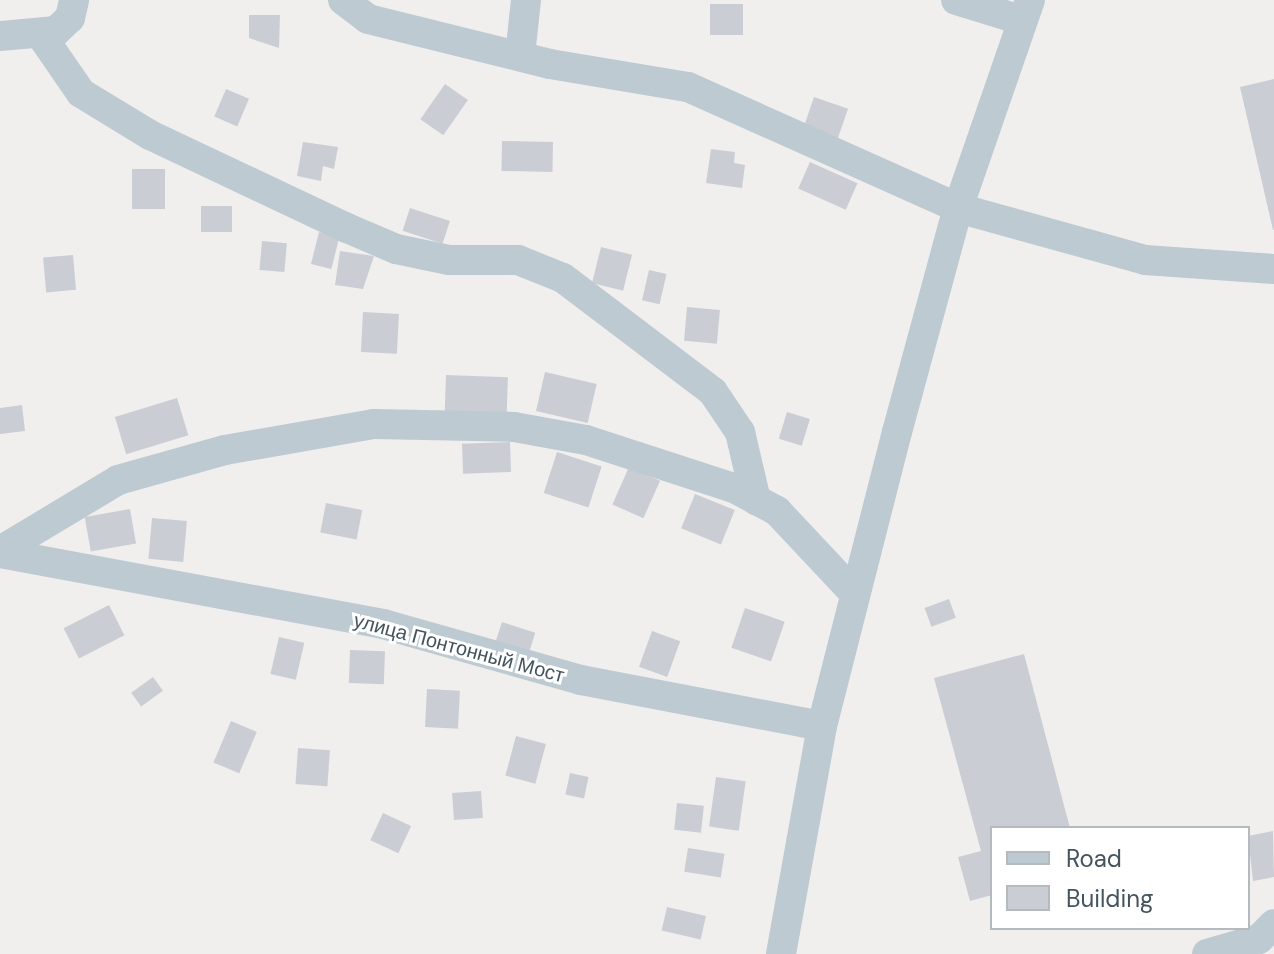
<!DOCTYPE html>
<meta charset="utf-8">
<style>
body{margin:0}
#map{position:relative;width:1274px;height:954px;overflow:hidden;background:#f1eeee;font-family:"DM Sans",sans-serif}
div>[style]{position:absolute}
.building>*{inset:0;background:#caced4;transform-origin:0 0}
.minor>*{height:30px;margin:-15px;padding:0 15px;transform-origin:15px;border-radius:15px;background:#bdcad2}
span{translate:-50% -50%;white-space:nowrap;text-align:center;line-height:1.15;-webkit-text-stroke:6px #fff;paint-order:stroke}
.street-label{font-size:20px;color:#45535d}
.legend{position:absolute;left:990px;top:826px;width:260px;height:104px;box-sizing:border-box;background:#fff;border:2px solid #b5babe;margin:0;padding:10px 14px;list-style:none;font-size:24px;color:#45535d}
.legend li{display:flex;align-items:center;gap:16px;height:40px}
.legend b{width:40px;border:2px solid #b5babe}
</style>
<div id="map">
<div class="building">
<div style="left:710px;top:4px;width:33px;height:31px"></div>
<div style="clip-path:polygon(249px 15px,280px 15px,279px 48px,249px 38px)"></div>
<div style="clip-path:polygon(1274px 79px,1274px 230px,1273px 230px,1240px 87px)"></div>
<div style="left:445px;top:84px;width:28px;height:43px;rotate:35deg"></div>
<div style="left:226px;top:89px;width:25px;height:30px;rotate:23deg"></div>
<div style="left:814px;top:97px;width:36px;height:34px;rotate:19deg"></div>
<div style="left:502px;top:141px;width:51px;height:30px;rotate:1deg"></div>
<div style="clip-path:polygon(303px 142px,338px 147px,334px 169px,323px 166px,321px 181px,297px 176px)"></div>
<div style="clip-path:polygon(711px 149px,735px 152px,734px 163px,745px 165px,742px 188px,706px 183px)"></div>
<div style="left:810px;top:162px;width:52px;height:29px;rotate:24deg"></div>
<div style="left:132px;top:169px;width:33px;height:40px"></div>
<div style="left:201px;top:206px;width:31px;height:26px"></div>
<div style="left:410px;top:208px;width:42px;height:24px;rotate:18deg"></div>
<div style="left:319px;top:232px;width:21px;height:33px;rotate:14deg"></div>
<div style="left:262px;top:241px;width:25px;height:29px;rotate:5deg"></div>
<div style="left:601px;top:247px;width:32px;height:37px;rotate:14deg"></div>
<div style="clip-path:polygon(340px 251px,374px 256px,363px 289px,335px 285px)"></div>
<div style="left:73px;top:255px;width:35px;height:30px;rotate:85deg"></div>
<div style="left:649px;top:270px;width:18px;height:31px;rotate:13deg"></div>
<div style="left:687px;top:307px;width:33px;height:34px;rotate:5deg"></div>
<div style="left:363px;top:312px;width:36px;height:40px;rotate:3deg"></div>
<div style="left:545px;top:372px;width:53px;height:40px;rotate:13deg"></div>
<div style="left:446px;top:375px;width:62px;height:36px;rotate:2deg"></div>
<div style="left:177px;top:398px;width:39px;height:65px;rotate:73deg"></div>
<div style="clip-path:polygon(22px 405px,25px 431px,0 434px,0 408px)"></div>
<div style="left:787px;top:412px;width:24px;height:28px;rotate:17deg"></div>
<div style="left:510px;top:442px;width:30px;height:48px;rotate:88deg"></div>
<div style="left:557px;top:452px;width:47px;height:43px;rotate:18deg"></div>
<div style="left:629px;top:467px;width:34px;height:41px;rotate:24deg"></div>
<div style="left:695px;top:494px;width:43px;height:37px;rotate:22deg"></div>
<div style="left:326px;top:503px;width:37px;height:30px;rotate:11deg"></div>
<div style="left:130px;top:509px;width:35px;height:46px;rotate:80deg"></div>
<div style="left:152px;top:518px;width:35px;height:41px;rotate:5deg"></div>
<div style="left:949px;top:599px;width:20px;height:26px;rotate:70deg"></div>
<div style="left:109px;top:605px;width:34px;height:51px;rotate:63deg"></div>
<div style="left:745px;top:608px;width:42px;height:42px;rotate:19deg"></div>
<div style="left:502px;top:622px;width:35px;height:24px;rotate:18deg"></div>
<div style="left:652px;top:631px;width:30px;height:38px;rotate:20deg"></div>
<div style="left:279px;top:637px;width:26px;height:38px;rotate:13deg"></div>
<div style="left:350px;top:650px;width:35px;height:33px;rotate:2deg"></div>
<div style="clip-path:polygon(1024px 654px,1070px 828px,992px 828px,992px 895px,970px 901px,958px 857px,981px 851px,934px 678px)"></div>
<div style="left:153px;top:677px;width:17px;height:27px;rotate:54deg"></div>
<div style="left:427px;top:689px;width:33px;height:38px;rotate:3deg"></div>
<div style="left:231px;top:721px;width:28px;height:45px;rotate:23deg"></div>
<div style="left:516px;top:736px;width:31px;height:41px;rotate:15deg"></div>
<div style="left:298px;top:748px;width:32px;height:36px;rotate:4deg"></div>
<div style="left:570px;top:773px;width:19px;height:22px;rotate:12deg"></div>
<div style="left:716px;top:777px;width:30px;height:50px;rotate:8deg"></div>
<div style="left:481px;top:791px;width:27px;height:29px;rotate:86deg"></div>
<div style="left:677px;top:803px;width:27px;height:27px;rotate:6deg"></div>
<div style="left:383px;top:813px;width:31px;height:30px;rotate:25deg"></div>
<div style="clip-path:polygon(1273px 831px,1274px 877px,1253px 881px,1248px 836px)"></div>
<div style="left:688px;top:848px;width:37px;height:24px;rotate:9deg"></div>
<div style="left:667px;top:907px;width:40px;height:24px;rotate:13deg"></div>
</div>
<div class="minor">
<div style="left:343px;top:0;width:31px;rotate:37deg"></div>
<div style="left:368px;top:19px;width:187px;rotate:13.9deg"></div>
<div style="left:550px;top:64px;width:140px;rotate:9.5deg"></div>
<div style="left:688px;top:87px;width:296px;rotate:24.1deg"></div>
<div style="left:958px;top:208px;width:194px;rotate:15.5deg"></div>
<div style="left:1145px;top:260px;width:129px;rotate:4deg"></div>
<div style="left:956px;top:0;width:68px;rotate:17.1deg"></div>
<div style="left:41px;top:35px;width:70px;rotate:55.4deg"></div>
<div style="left:81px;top:93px;width:81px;rotate:31.3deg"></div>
<div style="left:150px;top:135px;width:218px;rotate:25.3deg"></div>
<div style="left:347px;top:228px;width:53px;rotate:23.2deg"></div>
<div style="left:396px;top:249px;width:54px;rotate:11.7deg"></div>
<div style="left:449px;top:260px;width:69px"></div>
<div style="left:518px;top:260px;width:48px;rotate:21.8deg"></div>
<div style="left:563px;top:278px;width:188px;rotate:37.2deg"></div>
<div style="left:713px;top:392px;width:48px;rotate:56deg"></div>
<div style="left:740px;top:432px;width:70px;rotate:76.8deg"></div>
<div style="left:0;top:36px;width:56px;rotate:-5.1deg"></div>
<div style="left:56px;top:31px;width:19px;rotate:-43deg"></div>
<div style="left:70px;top:18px;width:18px;rotate:-77deg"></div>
<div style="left:520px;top:56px;width:56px;rotate:-83.9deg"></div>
<div style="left:0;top:551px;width:138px;rotate:-31deg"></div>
<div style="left:118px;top:480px;width:111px;rotate:-15.7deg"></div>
<div style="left:225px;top:450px;width:151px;rotate:-9.9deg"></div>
<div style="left:374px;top:424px;width:140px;rotate:1.2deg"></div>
<div style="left:514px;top:427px;width:73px;rotate:10.2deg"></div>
<div style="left:586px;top:440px;width:156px;rotate:18deg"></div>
<div style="left:734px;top:488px;width:49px;rotate:28.1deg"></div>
<div style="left:777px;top:511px;width:114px;rotate:46.8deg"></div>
<div style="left:0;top:553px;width:390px;rotate:10.5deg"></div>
<div style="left:383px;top:624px;width:206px;rotate:15.8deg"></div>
<div style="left:581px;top:680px;width:245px;rotate:10.8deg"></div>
<div style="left:781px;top:954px;width:232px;rotate:-79.8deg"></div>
<div style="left:822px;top:726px;width:303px;rotate:-75.7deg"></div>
<div style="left:897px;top:432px;width:232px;rotate:-74.8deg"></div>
<div style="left:958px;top:208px;width:220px;rotate:-70.9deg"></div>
<div style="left:1207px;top:954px;width:54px;rotate:-16.1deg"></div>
<div style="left:1259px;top:939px;width:21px;rotate:-45deg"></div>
</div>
<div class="street-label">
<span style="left:459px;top:648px;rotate:15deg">улица Понтонный Мост</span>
</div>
<ul class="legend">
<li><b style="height:10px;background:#bdcad2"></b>Road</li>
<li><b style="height:22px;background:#caced4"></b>Building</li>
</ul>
</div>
